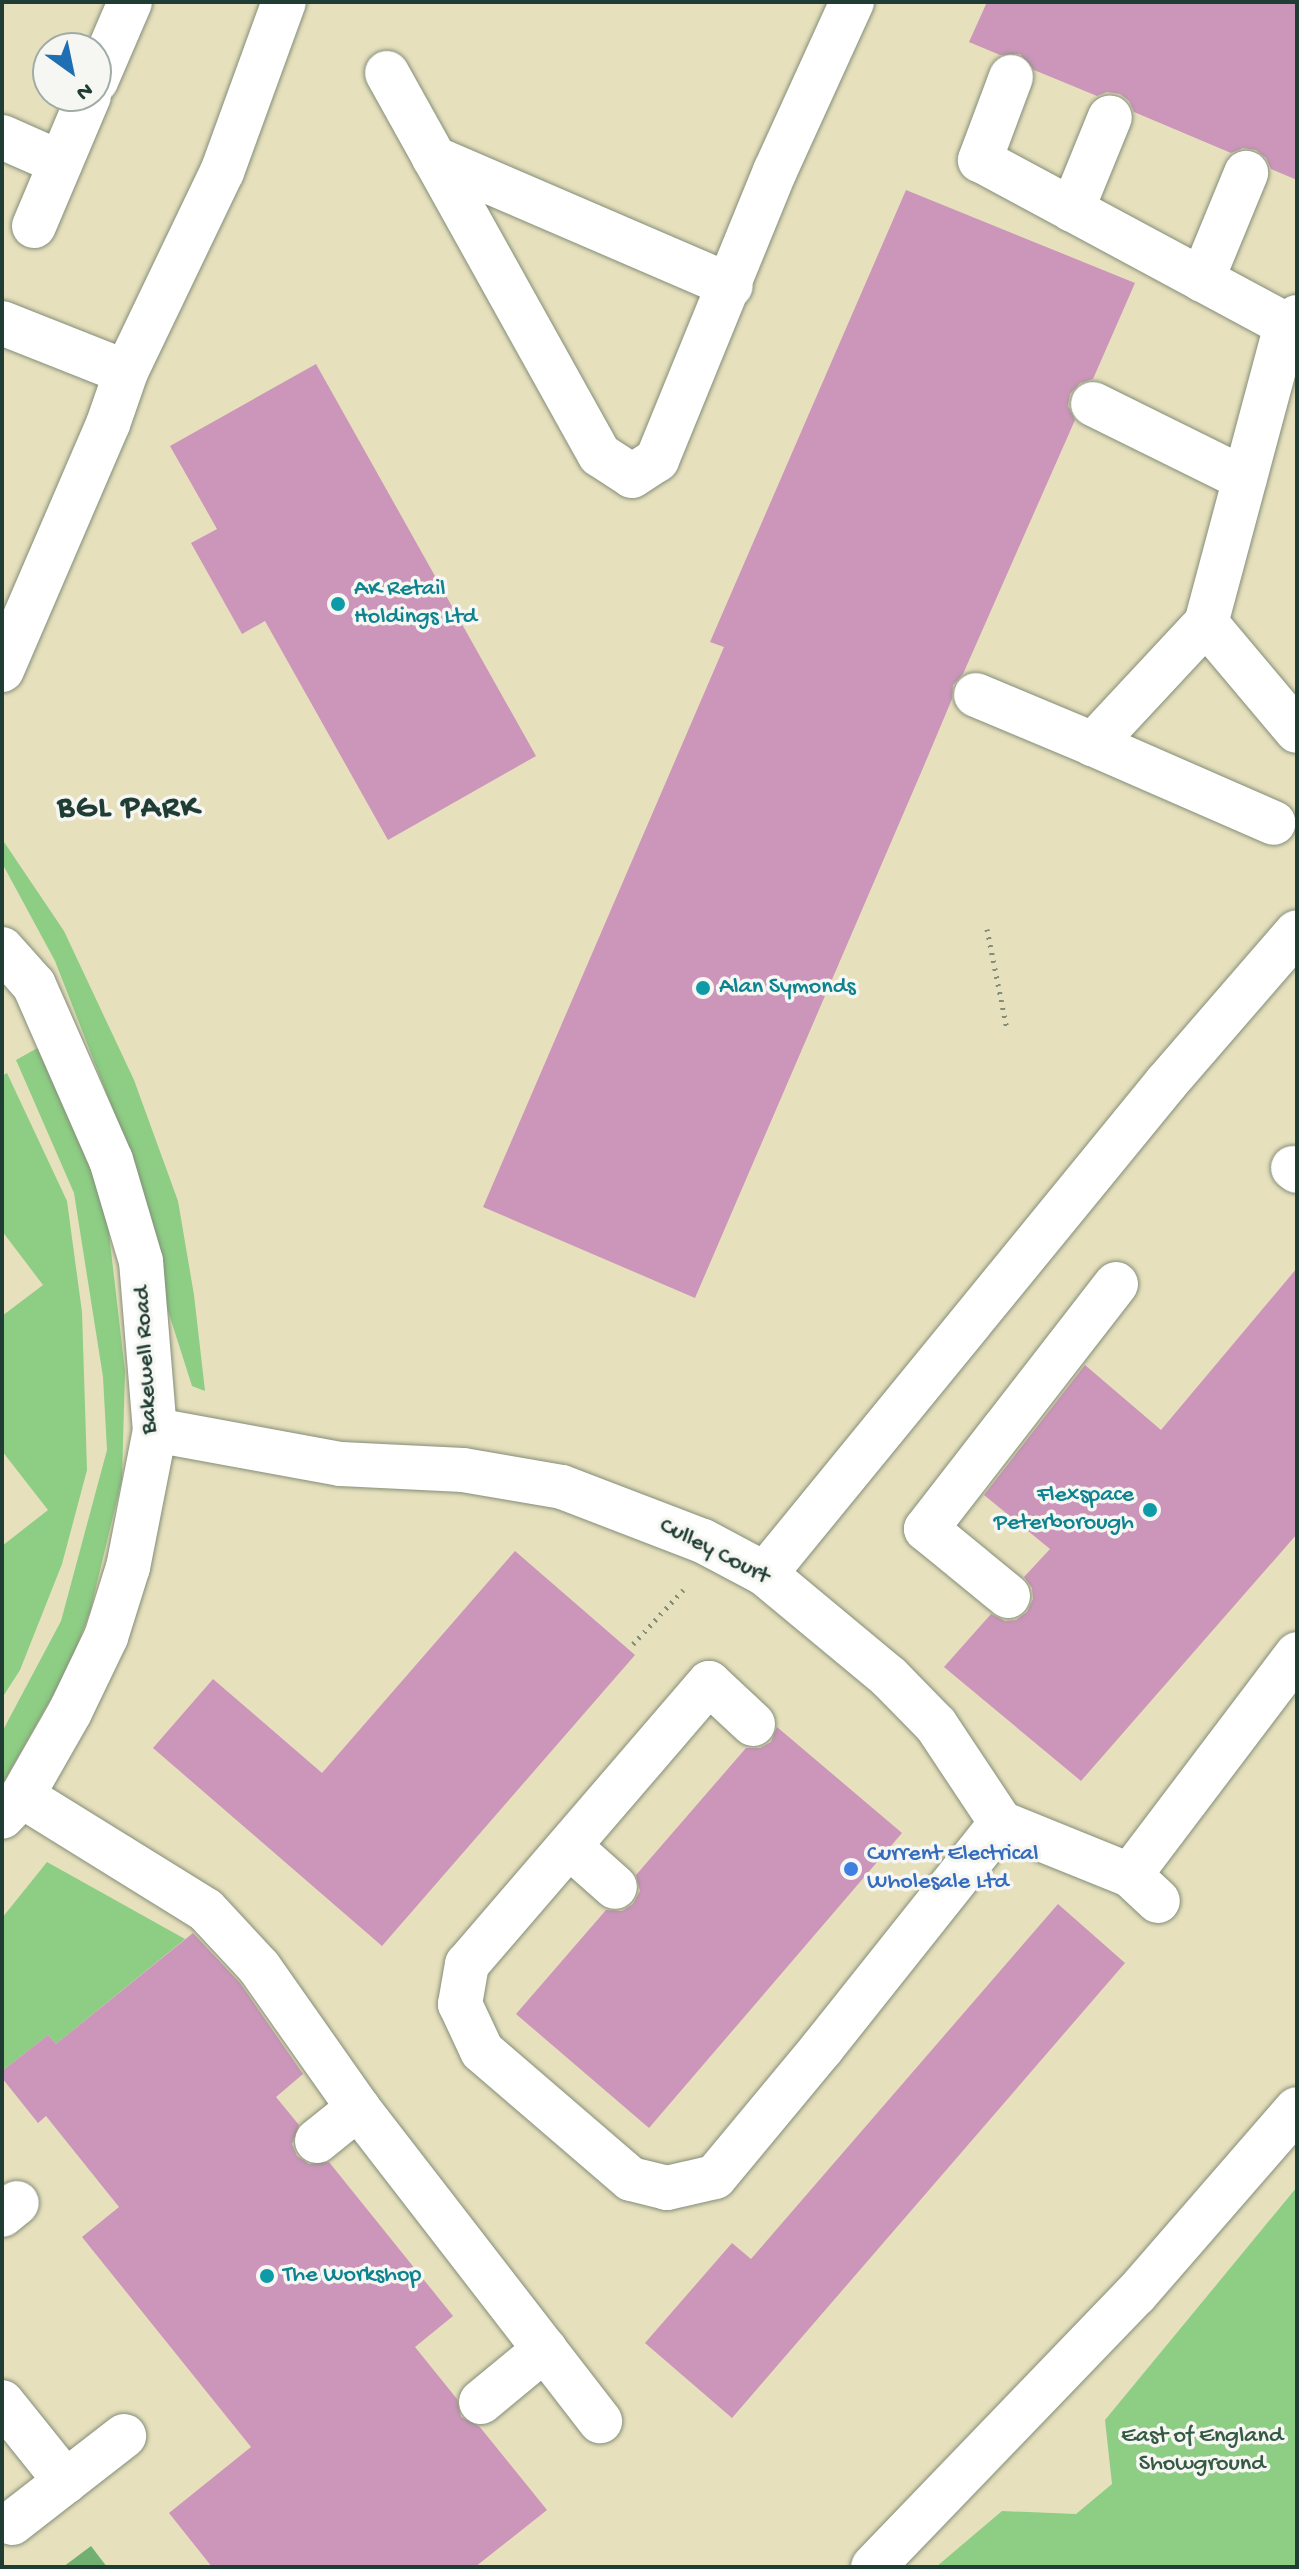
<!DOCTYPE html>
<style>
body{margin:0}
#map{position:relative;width:1299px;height:2569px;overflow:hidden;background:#e7e0bd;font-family:"Gochi Hand",sans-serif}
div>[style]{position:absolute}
.green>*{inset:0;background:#8dcd84}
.forest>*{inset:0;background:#72b072}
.building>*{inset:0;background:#cb96ba}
.path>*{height:5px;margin-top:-2.5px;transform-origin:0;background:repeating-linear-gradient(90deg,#838e78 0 2px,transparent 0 8px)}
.roads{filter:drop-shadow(0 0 2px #838e78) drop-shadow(0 0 2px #838e78)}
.minor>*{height:44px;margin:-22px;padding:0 22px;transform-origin:22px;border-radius:22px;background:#fff}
.dots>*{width:22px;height:22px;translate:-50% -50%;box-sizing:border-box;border:4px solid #f6f6f2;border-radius:50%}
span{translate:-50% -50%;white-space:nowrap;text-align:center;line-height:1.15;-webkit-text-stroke:7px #f6f6f2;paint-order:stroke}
.culture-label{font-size:24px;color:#0d838f}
.left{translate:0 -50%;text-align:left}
.right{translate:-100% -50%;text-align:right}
.street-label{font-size:24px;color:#1f3d34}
.shop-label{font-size:24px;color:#366cbe}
.park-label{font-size:24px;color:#355a44}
.district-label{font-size:32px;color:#1f3d34;font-weight:700;letter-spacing:2px}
.frame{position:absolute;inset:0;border:4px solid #1f3d34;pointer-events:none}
.north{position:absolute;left:32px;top:32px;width:80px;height:80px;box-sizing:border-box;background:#f6f6f2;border:2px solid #a0aca6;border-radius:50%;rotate:147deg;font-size:22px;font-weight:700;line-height:32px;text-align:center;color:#1f3d34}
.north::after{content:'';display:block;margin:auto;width:28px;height:36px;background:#1f6fb2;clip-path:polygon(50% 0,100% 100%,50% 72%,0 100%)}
</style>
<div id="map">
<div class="green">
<div style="clip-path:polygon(2px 839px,64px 931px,134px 1080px,178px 1201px,194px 1295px,205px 1391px,192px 1386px,163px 1295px,138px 1174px,55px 961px,2px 863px)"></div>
<div style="clip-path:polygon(41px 1046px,105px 1199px,125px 1371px,122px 1479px,90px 1612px,69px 1667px,2px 1785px,2px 1732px,61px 1621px,107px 1450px,103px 1377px,74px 1193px,16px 1060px)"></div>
<div style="clip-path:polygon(7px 1073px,67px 1201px,82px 1312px,87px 1470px,62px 1564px,20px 1670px,2px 1698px,2px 1546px,48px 1510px,2px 1451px,2px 1316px,43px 1285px,2px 1231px,2px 1076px)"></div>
<div style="clip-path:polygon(47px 1862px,185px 1939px,56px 2044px,48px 2035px,2px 2071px,2px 1918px)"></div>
<div style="clip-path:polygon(1297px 2187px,1297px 2567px,936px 2567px,1002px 2511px,1076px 2514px,1112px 2484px,1105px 2420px)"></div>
</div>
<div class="forest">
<div style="clip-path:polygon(91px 2546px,107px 2567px,63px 2567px)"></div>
</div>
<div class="building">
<div style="clip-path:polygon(987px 2px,1297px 2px,1297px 180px,1271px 169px,1266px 158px,1256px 150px,1243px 148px,1231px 153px,1134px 112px,1129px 101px,1120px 94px,1107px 92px,1097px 96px,1034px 70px,1020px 54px,1000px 55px,969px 42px)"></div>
<div style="clip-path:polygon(906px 190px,1135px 283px,1093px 379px,1080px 383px,1070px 394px,1068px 406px,1075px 420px,963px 674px,953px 685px,952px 699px,923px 768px,695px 1298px,483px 1207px,724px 647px,710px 642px)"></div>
<div style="clip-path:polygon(316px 364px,536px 756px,388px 840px,265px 621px,242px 634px,191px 543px,217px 529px,170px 446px)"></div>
<div style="clip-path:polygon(1297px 1268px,1297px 1534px,1081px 1781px,944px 1667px,991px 1614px,1005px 1621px,1016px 1620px,1027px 1612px,1033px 1599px,1032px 1588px,1024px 1577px,1050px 1549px,984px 1495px,1085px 1365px,1161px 1430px)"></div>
<div style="clip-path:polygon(515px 1551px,635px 1655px,382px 1946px,153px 1748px,213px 1679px,322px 1773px)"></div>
<div style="clip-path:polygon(777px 1727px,902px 1833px,649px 2128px,516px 2014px,606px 1910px,622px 1911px,633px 1904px,640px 1891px,636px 1875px,746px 1748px,760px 1748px,771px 1742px)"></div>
<div style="clip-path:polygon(1058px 1904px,1125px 1963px,732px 2418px,645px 2343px,732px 2243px,751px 2259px)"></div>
<div style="clip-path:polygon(193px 1933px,240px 1983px,303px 2074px,276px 2097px,299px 2125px,292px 2144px,297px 2156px,309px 2164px,329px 2162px,453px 2316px,415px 2347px,457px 2399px,461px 2417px,479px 2426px,547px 2510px,475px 2567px,212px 2567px,169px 2513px,251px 2447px,82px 2237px,119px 2207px,46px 2116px,38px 2123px,2px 2078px,2px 2071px,48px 2035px,56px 2044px)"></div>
</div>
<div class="path">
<div style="left:987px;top:929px;width:102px;rotate:78.7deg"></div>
<div style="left:633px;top:1644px;width:74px;rotate:-47.2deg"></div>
</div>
<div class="roads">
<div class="minor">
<div style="left:387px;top:73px;width:437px;rotate:60.9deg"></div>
<div style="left:600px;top:455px;width:38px;rotate:33deg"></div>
<div style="left:632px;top:476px;width:30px;rotate:-33deg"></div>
<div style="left:657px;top:460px;width:312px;rotate:-67.8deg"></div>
<div style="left:775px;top:171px;width:186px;rotate:-65.5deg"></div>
<div style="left:1011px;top:77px;width:89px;rotate:110.5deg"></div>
<div style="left:980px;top:160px;width:348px;rotate:28.3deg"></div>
<div style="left:96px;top:81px;width:86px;rotate:-66.7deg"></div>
<div style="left:2px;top:137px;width:64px;rotate:23.8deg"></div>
<div style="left:434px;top:158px;width:323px;rotate:23.3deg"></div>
<div style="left:1072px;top:210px;width:100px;rotate:-67.8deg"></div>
<div style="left:34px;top:226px;width:141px;rotate:-67.1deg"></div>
<div style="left:1202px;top:280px;width:116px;rotate:-67.6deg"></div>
<div style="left:1297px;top:317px;width:14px;rotate:144deg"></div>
<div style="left:1286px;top:325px;width:309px;rotate:105deg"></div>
<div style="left:1206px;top:623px;width:141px;rotate:49.9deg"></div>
<div style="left:2px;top:323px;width:133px;rotate:21.6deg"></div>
<div style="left:1093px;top:404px;width:169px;rotate:26.3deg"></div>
<div style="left:1206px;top:623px;width:166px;rotate:133deg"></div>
<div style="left:1093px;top:744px;width:197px;rotate:23.6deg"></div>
<div style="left:2px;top:670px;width:268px;rotate:-66.7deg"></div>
<div style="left:108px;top:424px;width:55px;rotate:-70.9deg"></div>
<div style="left:126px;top:372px;width:222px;rotate:-64.4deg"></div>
<div style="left:222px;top:172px;width:181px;rotate:-70deg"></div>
<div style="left:976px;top:695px;width:127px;rotate:22.7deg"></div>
<div style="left:2px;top:949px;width:48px;rotate:48.4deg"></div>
<div style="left:34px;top:985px;width:191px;rotate:66.3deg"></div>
<div style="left:111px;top:1160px;width:105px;rotate:73.5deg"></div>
<div style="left:141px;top:1261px;width:170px;rotate:85.3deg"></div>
<div style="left:155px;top:1430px;width:140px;rotate:101.1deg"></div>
<div style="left:128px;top:1567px;width:73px;rotate:107.4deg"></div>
<div style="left:106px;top:1637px;width:83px;rotate:115.6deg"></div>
<div style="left:70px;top:1712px;width:97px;rotate:119.7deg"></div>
<div style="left:22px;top:1796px;width:29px;rotate:134deg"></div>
<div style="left:1293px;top:1168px;width:5px;rotate:37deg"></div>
<div style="left:155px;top:1430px;width:189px;rotate:10.4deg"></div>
<div style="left:341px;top:1464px;width:122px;rotate:2.8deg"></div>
<div style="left:463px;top:1470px;width:100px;rotate:9.7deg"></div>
<div style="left:562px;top:1487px;width:151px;rotate:21deg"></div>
<div style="left:703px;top:1541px;width:70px;rotate:28deg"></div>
<div style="left:765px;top:1574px;width:161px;rotate:39.7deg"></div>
<div style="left:889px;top:1677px;width:67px;rotate:45.6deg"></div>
<div style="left:936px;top:1725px;width:118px;rotate:56.4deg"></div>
<div style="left:1001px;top:1823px;width:139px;rotate:22deg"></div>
<div style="left:1130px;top:1875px;width:38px;rotate:43deg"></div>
<div style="left:765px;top:1574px;width:635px;rotate:-50.75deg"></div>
<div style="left:1167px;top:1082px;width:198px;rotate:-49.1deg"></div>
<div style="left:1008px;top:1596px;width:106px;rotate:-140.7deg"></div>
<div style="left:926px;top:1529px;width:310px;rotate:-52.2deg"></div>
<div style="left:753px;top:1724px;width:60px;rotate:-137deg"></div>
<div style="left:709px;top:1683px;width:371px;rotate:130.7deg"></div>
<div style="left:467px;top:1964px;width:41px;rotate:99.9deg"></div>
<div style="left:460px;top:2004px;width:52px;rotate:64.9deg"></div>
<div style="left:482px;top:2051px;width:196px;rotate:40.7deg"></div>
<div style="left:631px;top:2179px;width:37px;rotate:14deg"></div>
<div style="left:667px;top:2188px;width:49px;rotate:-12.9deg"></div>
<div style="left:715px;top:2177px;width:168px;rotate:-50.3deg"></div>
<div style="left:822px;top:2048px;width:288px;rotate:-51.5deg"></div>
<div style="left:22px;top:1796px;width:216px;rotate:31.8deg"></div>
<div style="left:206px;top:1910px;width:78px;rotate:47.1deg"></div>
<div style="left:259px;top:1967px;width:172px;rotate:54.9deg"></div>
<div style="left:358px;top:2108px;width:396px;rotate:52.3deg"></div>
<div style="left:570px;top:1847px;width:60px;rotate:41.6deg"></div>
<div style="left:1130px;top:1875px;width:277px;rotate:-52.9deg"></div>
<div style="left:317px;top:2141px;width:53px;rotate:-38.8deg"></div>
<div style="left:2px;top:2215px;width:19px;rotate:-39deg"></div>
<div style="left:2px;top:2402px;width:102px;rotate:51.3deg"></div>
<div style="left:481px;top:2402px;width:83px;rotate:-39.6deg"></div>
<div style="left:12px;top:2523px;width:142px;rotate:-37.8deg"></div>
<div style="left:873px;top:2567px;width:379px;rotate:-46.1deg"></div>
<div style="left:1136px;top:2294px;width:245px;rotate:-49deg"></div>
</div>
</div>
<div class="dots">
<div style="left:338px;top:604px;background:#0f9aa8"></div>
<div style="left:703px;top:988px;background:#0f9aa8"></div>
<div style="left:1150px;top:1510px;background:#0f9aa8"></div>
<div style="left:851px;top:1869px;background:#3f7fe0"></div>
<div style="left:267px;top:2276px;background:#0f9aa8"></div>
</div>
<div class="culture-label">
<span class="left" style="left:354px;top:604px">AK Retail<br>Holdings Ltd</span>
<span class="left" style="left:719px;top:988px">Alan Symonds</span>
<span class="right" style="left:1134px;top:1510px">Flexspace<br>Peterborough</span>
<span class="left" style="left:283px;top:2276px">The Workshop</span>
</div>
<div class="street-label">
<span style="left:147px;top:1360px;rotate:-93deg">Bakewell Road</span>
<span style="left:714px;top:1552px;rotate:27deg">Culley Court</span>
</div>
<div class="shop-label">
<span class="left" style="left:867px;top:1869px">Current Electrical<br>Wholesale Ltd</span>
</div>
<div class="park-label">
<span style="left:1202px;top:2451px">East of England<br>Showground</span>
</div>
<div class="district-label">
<span style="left:129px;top:809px">BGL PARK</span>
</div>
<div class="frame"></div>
<div class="north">N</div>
</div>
